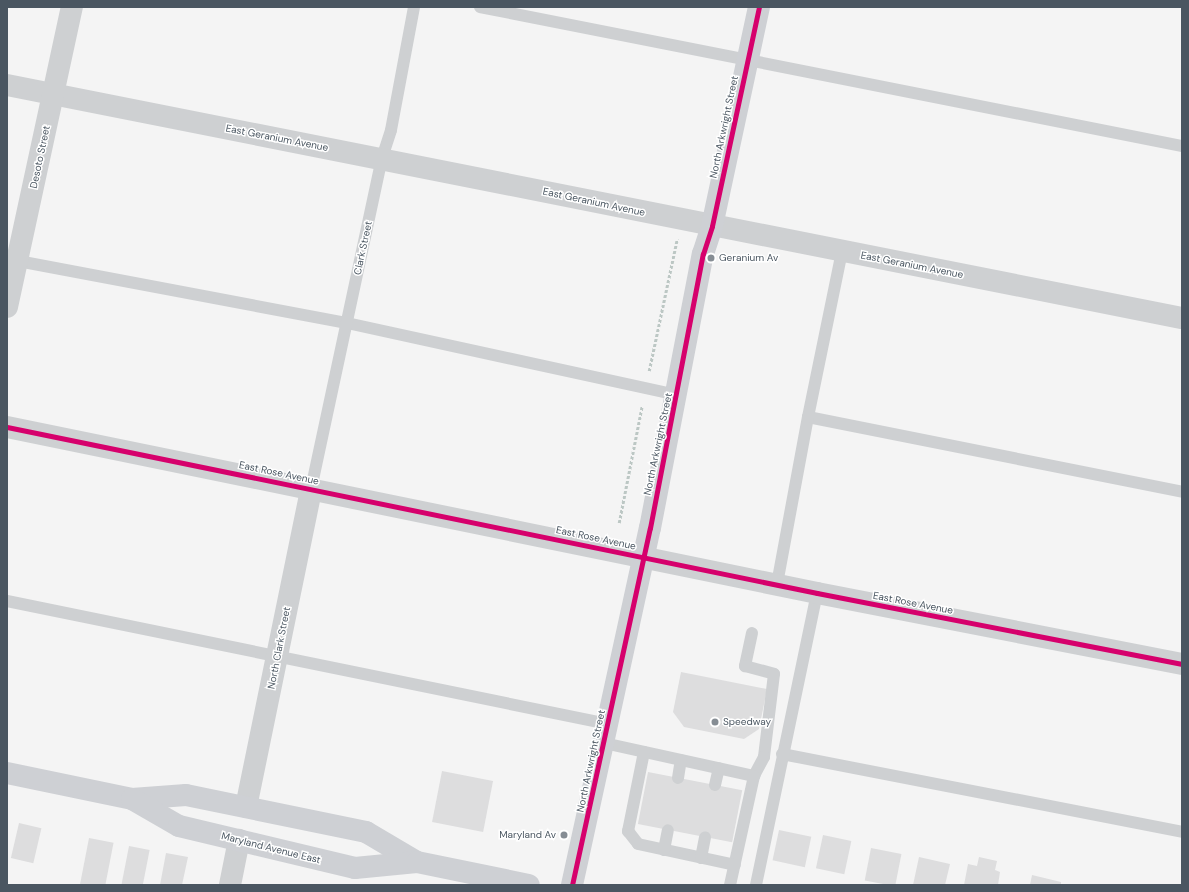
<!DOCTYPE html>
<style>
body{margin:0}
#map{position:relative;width:1189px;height:892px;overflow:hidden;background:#f4f4f4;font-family:"DM Sans",sans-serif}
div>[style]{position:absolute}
.building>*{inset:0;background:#ddddde;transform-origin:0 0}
.path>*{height:2.5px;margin-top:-1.25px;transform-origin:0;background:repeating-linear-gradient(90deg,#bcc7c4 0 3px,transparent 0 5px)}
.lane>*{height:12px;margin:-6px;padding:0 6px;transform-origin:6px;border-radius:6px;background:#ced0d2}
.street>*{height:22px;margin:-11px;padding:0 11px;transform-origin:11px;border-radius:11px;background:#ced0d2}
.secondary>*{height:22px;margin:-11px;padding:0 11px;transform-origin:11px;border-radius:11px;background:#ced0d4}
.cycleway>*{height:5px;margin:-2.5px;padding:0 2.5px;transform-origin:2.5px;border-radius:2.5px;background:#d6006c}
.dots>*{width:11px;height:11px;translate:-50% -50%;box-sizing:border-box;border:2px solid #fff;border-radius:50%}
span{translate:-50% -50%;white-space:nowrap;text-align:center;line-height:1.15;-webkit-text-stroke:3px #fff;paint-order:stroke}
.street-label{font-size:10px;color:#4a5661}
.poi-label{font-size:10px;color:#4a5661}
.left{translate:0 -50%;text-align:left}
.right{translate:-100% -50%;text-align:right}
.frame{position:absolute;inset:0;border:8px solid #4a5661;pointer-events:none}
</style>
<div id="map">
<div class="building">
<div style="clip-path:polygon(681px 672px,767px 689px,759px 729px,744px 739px,684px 727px,673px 712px)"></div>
<div style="left:442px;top:771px;width:52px;height:52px;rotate:11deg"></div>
<div style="left:648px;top:772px;width:96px;height:53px;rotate:11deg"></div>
<div style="left:19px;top:823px;width:23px;height:36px;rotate:13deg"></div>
<div style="left:779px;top:830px;width:33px;height:31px;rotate:12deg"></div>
<div style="left:823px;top:835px;width:29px;height:34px;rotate:12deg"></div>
<div style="left:89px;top:838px;width:25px;height:47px;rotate:11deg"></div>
<div style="left:129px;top:846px;width:21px;height:40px;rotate:11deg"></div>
<div style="left:871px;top:848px;width:31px;height:33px;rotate:11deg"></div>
<div style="clip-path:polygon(166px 853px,188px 857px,182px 885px,160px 885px)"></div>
<div style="clip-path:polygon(919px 857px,950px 864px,945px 885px,913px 885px)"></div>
<div style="clip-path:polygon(979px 857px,997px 861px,995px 870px,1000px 872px,998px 885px,964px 885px,968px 864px,977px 866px)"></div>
<div style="clip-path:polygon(1032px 875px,1061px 882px,1061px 885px,1030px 885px)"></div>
</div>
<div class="path">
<div style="left:649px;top:371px;width:135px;rotate:-78deg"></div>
<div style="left:619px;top:523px;width:119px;rotate:-78.9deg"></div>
</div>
<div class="lane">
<div style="left:480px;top:7px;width:716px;rotate:11.2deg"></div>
<div style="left:18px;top:261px;width:335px;rotate:10.7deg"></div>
<div style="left:347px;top:323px;width:338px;rotate:12.3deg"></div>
<div style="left:808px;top:417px;width:381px;rotate:11.3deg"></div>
<div style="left:311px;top:489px;width:339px;rotate:-77.9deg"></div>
<div style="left:382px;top:158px;width:29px;rotate:-72deg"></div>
<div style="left:391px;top:130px;width:125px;rotate:-79.4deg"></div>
<div style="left:777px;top:584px;width:170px;rotate:-79.5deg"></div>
<div style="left:808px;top:417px;width:168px;rotate:-78.4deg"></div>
<div style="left:7px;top:601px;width:613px;rotate:11.57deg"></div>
<div style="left:752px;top:633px;width:34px;rotate:102deg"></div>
<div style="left:745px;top:666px;width:30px;rotate:15deg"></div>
<div style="left:774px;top:674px;width:84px;rotate:96.9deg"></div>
<div style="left:764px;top:757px;width:21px;rotate:118deg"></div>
<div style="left:604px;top:743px;width:154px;rotate:12.4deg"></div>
<div style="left:754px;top:776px;width:112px;rotate:102.4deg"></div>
<div style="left:644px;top:752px;width:81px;rotate:101.4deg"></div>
<div style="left:628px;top:831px;width:16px;rotate:52deg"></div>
<div style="left:638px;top:844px;width:99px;rotate:12.2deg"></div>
<div style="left:782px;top:754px;width:408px;rotate:11deg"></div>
<div style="left:678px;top:778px;width:18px;rotate:-81deg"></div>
<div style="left:715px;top:785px;width:17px;rotate:-77deg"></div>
<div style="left:664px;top:850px;width:20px;rotate:-79deg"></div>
<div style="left:701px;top:858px;width:21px;rotate:-79deg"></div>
<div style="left:756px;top:885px;width:298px;rotate:-78.2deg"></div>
</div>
<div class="street">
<div style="left:7px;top:85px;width:1198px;rotate:11.22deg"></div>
<div style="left:7px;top:307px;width:307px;rotate:-77.8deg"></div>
<div style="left:7px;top:427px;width:827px;rotate:11.58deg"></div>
<div style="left:817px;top:593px;width:372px;rotate:11deg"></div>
<div style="left:246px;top:807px;width:325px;rotate:-78.4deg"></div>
<div style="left:230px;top:885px;width:46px;rotate:-78.7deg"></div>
</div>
<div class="secondary">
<div style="left:7px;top:773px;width:128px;rotate:11.7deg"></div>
<div style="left:132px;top:799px;width:54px;rotate:-4.2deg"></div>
<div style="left:186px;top:795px;width:184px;rotate:11.6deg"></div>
<div style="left:366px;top:832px;width:59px;rotate:30.5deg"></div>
<div style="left:132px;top:799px;width:54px;rotate:29.9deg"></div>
<div style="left:179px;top:826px;width:181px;rotate:13.4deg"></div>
<div style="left:355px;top:868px;width:62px;rotate:-5.5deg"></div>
<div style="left:417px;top:862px;width:114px;rotate:11.6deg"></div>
<div style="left:572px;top:885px;width:365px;rotate:-77.7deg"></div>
<div style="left:650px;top:528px;width:279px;rotate:-79.1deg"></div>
<div style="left:703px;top:254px;width:29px;rotate:-72deg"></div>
<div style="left:712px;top:226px;width:224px;rotate:-77.9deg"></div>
</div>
<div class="cycleway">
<div style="left:7px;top:427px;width:827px;rotate:11.58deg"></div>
<div style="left:817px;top:593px;width:372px;rotate:11deg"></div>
<div style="left:572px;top:885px;width:365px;rotate:-77.7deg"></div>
<div style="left:650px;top:528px;width:279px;rotate:-79.1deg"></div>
<div style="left:703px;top:254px;width:29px;rotate:-72deg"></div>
<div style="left:712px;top:226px;width:224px;rotate:-77.9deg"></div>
</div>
<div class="dots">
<div style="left:711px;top:258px;background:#868d94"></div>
<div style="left:715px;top:722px;background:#868d94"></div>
<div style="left:564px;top:835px;background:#868d94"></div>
</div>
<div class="street-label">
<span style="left:724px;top:127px;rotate:-78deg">North Arkwright Street</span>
<span style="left:277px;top:138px;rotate:11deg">East Geranium Avenue</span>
<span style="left:40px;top:157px;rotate:-78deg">Desoto Street</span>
<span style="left:594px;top:202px;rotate:12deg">East Geranium Avenue</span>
<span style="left:363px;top:248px;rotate:-78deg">Clark Street</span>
<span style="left:912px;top:265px;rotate:11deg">East Geranium Avenue</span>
<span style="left:658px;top:444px;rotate:-78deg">North Arkwright Street</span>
<span style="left:279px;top:473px;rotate:12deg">East Rose Avenue</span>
<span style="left:596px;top:538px;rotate:12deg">East Rose Avenue</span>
<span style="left:913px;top:603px;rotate:11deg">East Rose Avenue</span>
<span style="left:279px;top:648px;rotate:-79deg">North Clark Street</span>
<span style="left:591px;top:761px;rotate:-78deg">North Arkwright Street</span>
<span style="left:271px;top:848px;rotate:14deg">Maryland Avenue East</span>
</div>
<div class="poi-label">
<span class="left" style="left:719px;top:258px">Geranium Av</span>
<span class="left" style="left:723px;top:722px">Speedway</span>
<span class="right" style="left:556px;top:835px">Maryland Av</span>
</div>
<div class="frame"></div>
</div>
